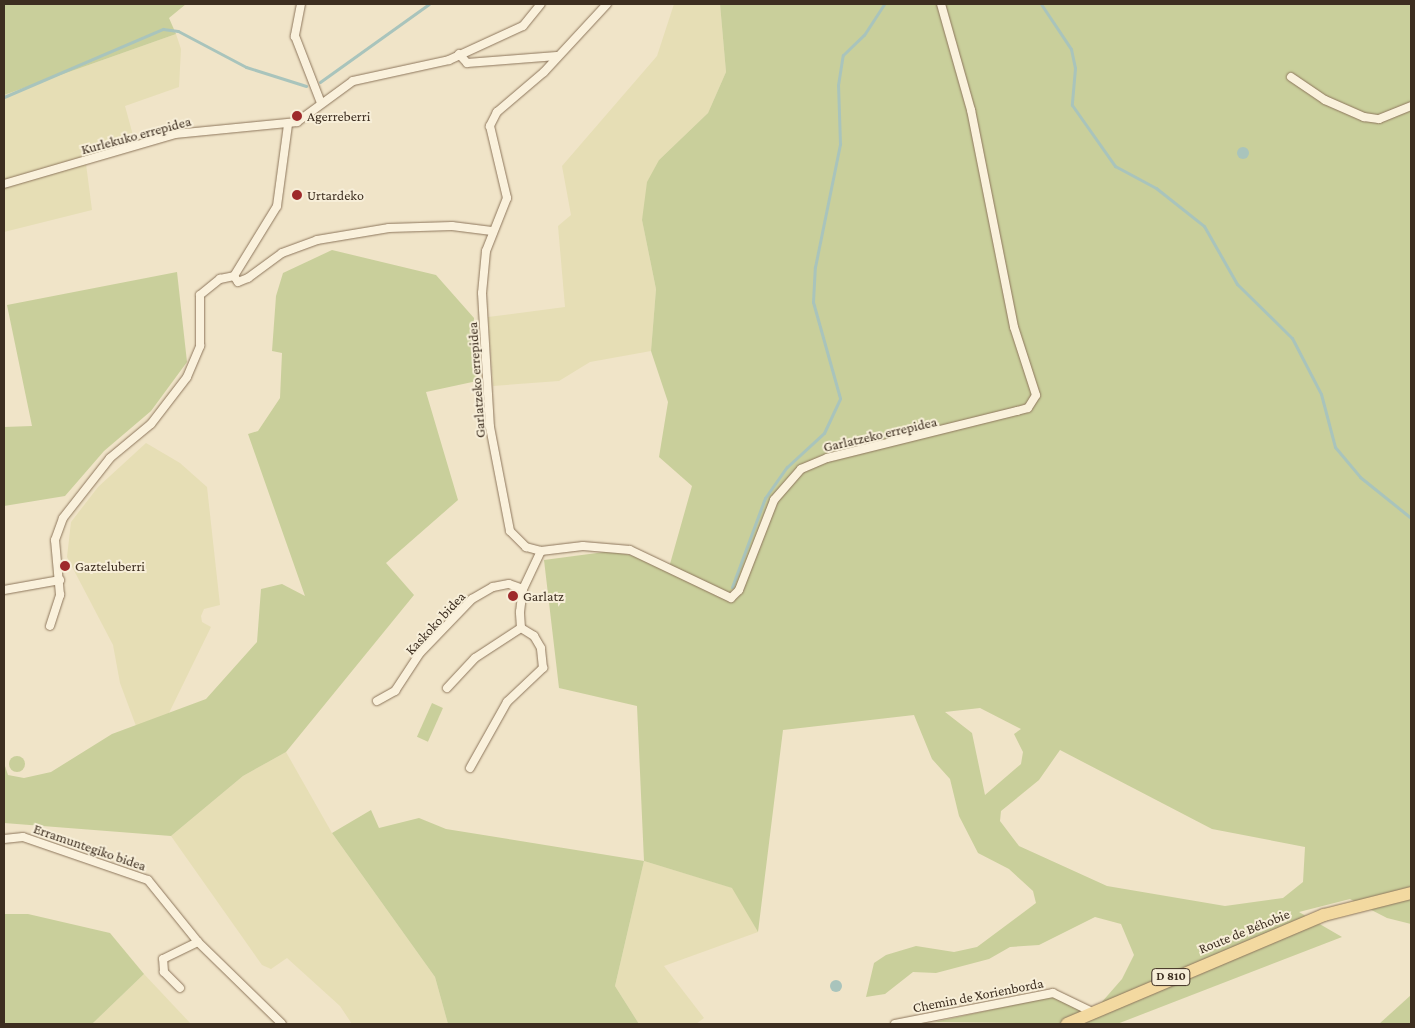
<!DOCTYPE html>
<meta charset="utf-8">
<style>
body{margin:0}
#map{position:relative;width:1415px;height:1028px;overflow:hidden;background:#f0e4c8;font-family:"Crimson Pro",serif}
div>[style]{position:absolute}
.farmland>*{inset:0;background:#e6deb5}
.green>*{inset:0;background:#c9cf9b;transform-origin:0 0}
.round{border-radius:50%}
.water>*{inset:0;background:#a9c4bc}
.stream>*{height:3px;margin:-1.5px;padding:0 1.5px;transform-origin:1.5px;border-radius:1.5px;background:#a9c4bc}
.roads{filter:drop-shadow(0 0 1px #8d765c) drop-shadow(0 0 1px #8d765c)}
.street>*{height:8px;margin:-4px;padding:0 4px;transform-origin:4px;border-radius:4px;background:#faf1dc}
.primary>*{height:12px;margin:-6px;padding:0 6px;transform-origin:6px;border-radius:6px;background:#f3d9a0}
.dots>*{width:14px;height:14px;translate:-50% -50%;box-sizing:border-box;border:2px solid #f7eed8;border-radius:50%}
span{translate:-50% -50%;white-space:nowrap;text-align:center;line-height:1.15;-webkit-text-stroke:4px #f7eed8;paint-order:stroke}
.shield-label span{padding:1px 4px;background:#f7eed8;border:1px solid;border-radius:4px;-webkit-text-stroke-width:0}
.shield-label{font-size:12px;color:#3d2e20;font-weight:700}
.poi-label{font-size:14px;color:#3d2e20}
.left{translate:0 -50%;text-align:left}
.street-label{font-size:14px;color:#3d2e20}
.frame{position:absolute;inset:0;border:5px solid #3d2e20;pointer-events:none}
</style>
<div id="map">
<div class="farmland">
<div style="clip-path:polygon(674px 4px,720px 4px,726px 72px,708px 113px,659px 160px,642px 220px,656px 289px,651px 351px,590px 362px,559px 381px,493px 386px,488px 317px,565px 307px,558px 226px,571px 215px,562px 166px,657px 56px)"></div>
<div style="clip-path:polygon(176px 34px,181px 49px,179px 87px,125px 106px,134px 139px,85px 156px,92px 210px,4px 232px,4px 95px)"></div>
<div style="clip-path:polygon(146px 443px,180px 463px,207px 487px,220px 605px,204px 609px,201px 616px,202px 622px,211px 627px,168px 715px,136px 726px,120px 683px,113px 645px,67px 557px,71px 522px,98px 487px)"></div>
<div style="clip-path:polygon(286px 752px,332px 833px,435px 977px,448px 1024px,352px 1024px,340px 1006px,287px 958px,271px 969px,262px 965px,171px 836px,243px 776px)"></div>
<div style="clip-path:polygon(644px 861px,733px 888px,758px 932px,664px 966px,704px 1018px,696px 1024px,639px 1024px,615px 986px)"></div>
<div style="clip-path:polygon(144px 974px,191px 1024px,92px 1024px)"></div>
</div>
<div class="green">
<div style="clip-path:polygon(4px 4px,186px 4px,169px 18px,176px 34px,4px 95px)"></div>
<div style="clip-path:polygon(evenodd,720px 4px,1411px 4px,1411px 924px,1387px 918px,1350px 899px,1299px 912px,1342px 937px,1117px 1024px,934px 1022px,1051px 997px,1094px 1011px,1122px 979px,1134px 955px,1121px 924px,1095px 917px,1039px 945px,1010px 947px,989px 959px,936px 973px,913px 972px,885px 994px,866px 997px,874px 963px,886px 955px,916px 946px,954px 952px,977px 947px,1036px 903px,1033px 891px,1009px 869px,978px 853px,959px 816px,950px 779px,932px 759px,914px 715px,783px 730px,758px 932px,732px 888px,644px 861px,615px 986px,639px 1024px,448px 1024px,435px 977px,332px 833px,371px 810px,379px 828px,419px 818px,446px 829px,644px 861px,637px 706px,559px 688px,544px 560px,612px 551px,670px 564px,692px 486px,659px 457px,668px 402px,651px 351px,656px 289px,642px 220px,647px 182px,659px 160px,708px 113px,726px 72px,720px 4px,980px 708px,1021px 729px,1014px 734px,1023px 752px,1021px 764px,985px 795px,972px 733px,945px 712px,980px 708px,720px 4px,1060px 750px,1212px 829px,1305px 847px,1303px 882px,1283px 898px,1225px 906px,1107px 886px,1019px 846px,1000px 821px,1001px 811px,1039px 780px,1060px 750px)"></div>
<div style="clip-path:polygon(332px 250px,436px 275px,474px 318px,477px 381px,426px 392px,458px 500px,386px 563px,414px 595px,286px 752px,243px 776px,171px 836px,4px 823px,4px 763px,8px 775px,24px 778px,51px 772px,112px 734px,206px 699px,257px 642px,261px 589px,282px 584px,305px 596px,248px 434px,258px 431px,280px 398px,282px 353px,272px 351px,276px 296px,283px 273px)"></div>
<div style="clip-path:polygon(177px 272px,187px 362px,151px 411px,104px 451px,65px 496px,4px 506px,4px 427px,32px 426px,7px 305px)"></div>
<div style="left:432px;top:703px;width:12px;height:37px;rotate:24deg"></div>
<div class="round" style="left:9px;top:756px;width:16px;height:16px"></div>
<div style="clip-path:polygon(4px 914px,28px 914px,110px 933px,144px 974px,92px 1024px,4px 1024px)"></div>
<div style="clip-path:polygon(1411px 995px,1411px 1024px,1379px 1024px)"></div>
</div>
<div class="water">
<div class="round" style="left:1237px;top:147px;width:12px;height:12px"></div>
<div class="round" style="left:830px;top:980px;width:12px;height:12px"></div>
</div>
<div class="stream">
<div style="left:1041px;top:4px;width:54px;rotate:56.3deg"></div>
<div style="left:1071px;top:49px;width:19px;rotate:78deg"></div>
<div style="left:1075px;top:68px;width:37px;rotate:95deg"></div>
<div style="left:1072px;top:105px;width:75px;rotate:54.8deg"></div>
<div style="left:1115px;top:166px;width:47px;rotate:28.2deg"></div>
<div style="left:1156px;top:188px;width:61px;rotate:38.4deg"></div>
<div style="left:1204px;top:226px;width:67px;rotate:60.4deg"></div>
<div style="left:1237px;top:284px;width:77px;rotate:44.5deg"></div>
<div style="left:1292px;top:338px;width:63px;rotate:62.6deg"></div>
<div style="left:1321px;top:394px;width:55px;rotate:75.2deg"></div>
<div style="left:1335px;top:447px;width:39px;rotate:50deg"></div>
<div style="left:1360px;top:477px;width:65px;rotate:38.8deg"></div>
<div style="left:320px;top:82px;width:134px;rotate:-35.6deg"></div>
<div style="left:4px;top:97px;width:173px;rotate:-23.2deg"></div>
<div style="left:163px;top:29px;width:15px;rotate:8deg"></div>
<div style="left:178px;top:31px;width:77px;rotate:27.9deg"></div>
<div style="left:246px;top:67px;width:63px;rotate:17.6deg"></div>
<div style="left:732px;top:587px;width:95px;rotate:-69.7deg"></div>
<div style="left:765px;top:498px;width:38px;rotate:-55deg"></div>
<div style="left:787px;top:467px;width:50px;rotate:-42.6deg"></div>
<div style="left:824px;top:433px;width:38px;rotate:-65deg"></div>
<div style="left:840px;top:398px;width:100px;rotate:-105.7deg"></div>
<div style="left:813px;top:302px;width:35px;rotate:-87deg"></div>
<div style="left:815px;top:267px;width:126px;rotate:-78.5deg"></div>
<div style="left:840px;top:144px;width:59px;rotate:-91.9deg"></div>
<div style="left:838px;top:85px;width:30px;rotate:-81deg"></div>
<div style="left:843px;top:55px;width:29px;rotate:-44deg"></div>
<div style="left:864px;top:35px;width:37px;rotate:-57deg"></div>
</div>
<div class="roads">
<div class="street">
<div style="left:301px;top:4px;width:33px;rotate:101deg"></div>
<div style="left:295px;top:36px;width:72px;rotate:68.8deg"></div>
<div style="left:607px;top:4px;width:93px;rotate:132.8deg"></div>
<div style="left:544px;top:72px;width:62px;rotate:139.6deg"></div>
<div style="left:497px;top:112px;width:16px;rotate:117deg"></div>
<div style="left:490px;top:126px;width:74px;rotate:76.7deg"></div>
<div style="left:507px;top:198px;width:57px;rotate:111.6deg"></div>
<div style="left:486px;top:251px;width:42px;rotate:95.4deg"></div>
<div style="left:482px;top:293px;width:134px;rotate:86.6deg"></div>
<div style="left:490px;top:427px;width:106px;rotate:79.1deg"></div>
<div style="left:510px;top:531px;width:23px;rotate:45deg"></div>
<div style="left:526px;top:547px;width:16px;rotate:15deg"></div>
<div style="left:541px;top:551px;width:42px;rotate:-6.8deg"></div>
<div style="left:583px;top:546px;width:47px;rotate:4.9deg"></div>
<div style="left:630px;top:550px;width:112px;rotate:25.4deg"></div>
<div style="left:731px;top:598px;width:11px;rotate:-45deg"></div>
<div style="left:739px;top:590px;width:97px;rotate:-68.7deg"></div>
<div style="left:774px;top:500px;width:41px;rotate:-48.9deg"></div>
<div style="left:801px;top:469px;width:28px;rotate:-23deg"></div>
<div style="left:827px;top:458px;width:196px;rotate:-13.9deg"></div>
<div style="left:1017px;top:411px;width:11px;rotate:-15deg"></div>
<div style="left:1028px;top:408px;width:15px;rotate:-58deg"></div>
<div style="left:1036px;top:395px;width:71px;rotate:-107.9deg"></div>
<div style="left:1014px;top:327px;width:221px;rotate:-101.2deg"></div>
<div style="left:971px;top:110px;width:110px;rotate:-105.8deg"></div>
<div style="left:459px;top:54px;width:12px;rotate:48deg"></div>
<div style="left:467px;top:63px;width:90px;rotate:-4.4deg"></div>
<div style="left:1291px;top:77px;width:41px;rotate:34.1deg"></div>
<div style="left:1325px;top:100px;width:43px;rotate:23.6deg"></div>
<div style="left:1364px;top:117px;width:15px;rotate:8deg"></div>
<div style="left:1379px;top:119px;width:35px;rotate:-22deg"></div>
<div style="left:4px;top:184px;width:178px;rotate:-16.3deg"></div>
<div style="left:175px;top:134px;width:123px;rotate:-5.6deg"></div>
<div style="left:297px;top:122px;width:69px;rotate:-36.2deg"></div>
<div style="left:353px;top:81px;width:98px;rotate:-12.3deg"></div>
<div style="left:449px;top:60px;width:81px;rotate:-24.7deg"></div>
<div style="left:523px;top:26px;width:28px;rotate:-51deg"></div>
<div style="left:234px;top:276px;width:7px;rotate:56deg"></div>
<div style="left:238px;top:282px;width:11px;rotate:-22deg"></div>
<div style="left:248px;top:278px;width:42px;rotate:-36.3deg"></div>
<div style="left:282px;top:253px;width:37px;rotate:-20deg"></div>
<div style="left:317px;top:240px;width:73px;rotate:-9.5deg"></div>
<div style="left:389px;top:228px;width:63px;rotate:-1.8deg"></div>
<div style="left:452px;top:226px;width:40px;rotate:7.1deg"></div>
<div style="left:234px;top:276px;width:82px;rotate:-58.4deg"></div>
<div style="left:277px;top:206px;width:82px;rotate:-82.3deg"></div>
<div style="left:4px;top:590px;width:57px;rotate:-10.1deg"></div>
<div style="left:50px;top:626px;width:33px;rotate:-72deg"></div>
<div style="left:60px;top:595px;width:55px;rotate:-95.2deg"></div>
<div style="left:55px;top:540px;width:23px;rotate:-70deg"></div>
<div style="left:63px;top:518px;width:76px;rotate:-51.9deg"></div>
<div style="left:110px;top:458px;width:53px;rotate:-39.7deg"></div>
<div style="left:151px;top:424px;width:59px;rotate:-52.5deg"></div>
<div style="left:187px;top:377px;width:34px;rotate:-67deg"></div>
<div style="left:200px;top:346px;width:51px;rotate:-90deg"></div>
<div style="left:200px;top:295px;width:26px;rotate:-39deg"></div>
<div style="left:220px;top:279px;width:14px;rotate:-12deg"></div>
<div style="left:447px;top:688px;width:41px;rotate:-47deg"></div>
<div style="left:475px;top:658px;width:55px;rotate:-33.1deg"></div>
<div style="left:377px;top:701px;width:21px;rotate:-29deg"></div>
<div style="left:395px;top:691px;width:45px;rotate:-56.7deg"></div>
<div style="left:420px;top:653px;width:75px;rotate:-46.1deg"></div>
<div style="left:472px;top:599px;width:24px;rotate:-30deg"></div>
<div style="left:493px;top:587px;width:16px;rotate:-11deg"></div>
<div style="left:509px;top:584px;width:15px;rotate:20deg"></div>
<div style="left:470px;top:768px;width:76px;rotate:-60.7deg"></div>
<div style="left:507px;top:702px;width:50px;rotate:-43.4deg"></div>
<div style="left:543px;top:668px;width:20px;rotate:-96deg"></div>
<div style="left:541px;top:648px;width:14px;rotate:-120deg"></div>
<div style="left:534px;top:636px;width:15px;rotate:-148deg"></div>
<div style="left:521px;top:628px;width:16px;rotate:-94deg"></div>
<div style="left:520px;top:612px;width:23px;rotate:-83deg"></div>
<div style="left:523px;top:589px;width:42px;rotate:-64.7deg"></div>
<div style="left:4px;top:839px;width:19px;rotate:-6deg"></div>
<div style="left:23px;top:837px;width:132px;rotate:19deg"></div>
<div style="left:148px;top:880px;width:80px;rotate:51.1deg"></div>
<div style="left:198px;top:942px;width:117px;rotate:44.3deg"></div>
<div style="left:180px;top:988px;width:23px;rotate:-135deg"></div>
<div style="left:164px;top:972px;width:13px;rotate:-94deg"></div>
<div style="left:163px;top:959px;width:39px;rotate:-26deg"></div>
<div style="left:895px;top:1024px;width:161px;rotate:-11.1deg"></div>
<div style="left:1053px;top:993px;width:41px;rotate:25.9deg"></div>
</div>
<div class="primary">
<div style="left:1067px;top:1024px;width:279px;rotate:-23deg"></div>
<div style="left:1324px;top:915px;width:90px;rotate:-14.2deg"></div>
</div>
</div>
<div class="dots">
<div style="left:297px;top:116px;background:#9e2a2b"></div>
<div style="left:297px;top:195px;background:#9e2a2b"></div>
<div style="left:65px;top:566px;background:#9e2a2b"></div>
<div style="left:513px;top:596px;background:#9e2a2b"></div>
</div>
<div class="shield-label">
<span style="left:1171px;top:977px">D 810</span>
</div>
<div class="poi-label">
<span class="left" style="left:307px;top:116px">Agerreberri</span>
<span class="left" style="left:307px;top:195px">Urtardeko</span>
<span class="left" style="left:75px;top:566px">Gazteluberri</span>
<span class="left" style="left:523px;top:596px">Garlatz</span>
</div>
<div class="street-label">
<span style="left:136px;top:135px;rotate:-15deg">Kurlekuko errepidea</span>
<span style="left:476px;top:380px;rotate:-94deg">Garlatzeko errepidea</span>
<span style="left:880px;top:434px;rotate:-13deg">Garlatzeko errepidea</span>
<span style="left:435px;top:623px;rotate:-47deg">Kaskoko bidea</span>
<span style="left:90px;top:847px;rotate:19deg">Erramuntegiko bidea</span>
<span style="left:1244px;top:931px;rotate:-22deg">Route de Béhobie</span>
<span style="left:978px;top:995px;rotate:-11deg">Chemin de Xorienborda</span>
</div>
<div class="frame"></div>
</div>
